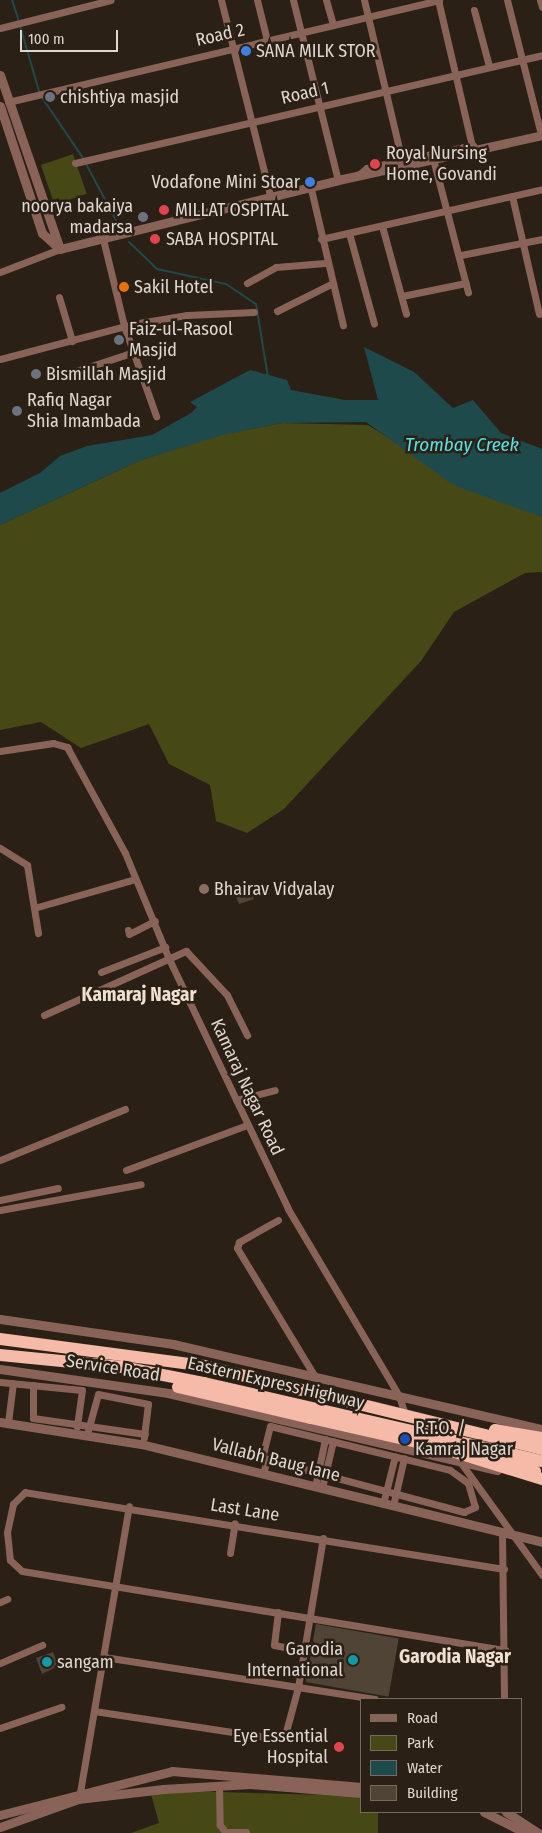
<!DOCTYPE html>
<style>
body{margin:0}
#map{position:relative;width:542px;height:1833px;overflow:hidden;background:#2b2015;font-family:"Fira Sans Condensed",sans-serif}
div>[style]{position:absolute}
.green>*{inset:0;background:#464815;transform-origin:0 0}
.water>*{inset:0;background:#1f4a4b}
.stream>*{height:2px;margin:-1px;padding:0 1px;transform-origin:1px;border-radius:1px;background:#1f4a4b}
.building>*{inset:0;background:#504437;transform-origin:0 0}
.minor>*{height:7px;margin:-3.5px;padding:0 3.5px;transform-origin:3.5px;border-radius:3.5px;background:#8a6358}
.tertiary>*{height:9px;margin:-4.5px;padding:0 4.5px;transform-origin:4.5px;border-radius:4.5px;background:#8a6358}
.trunk>*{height:12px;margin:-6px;padding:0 6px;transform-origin:6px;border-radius:6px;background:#f6baa8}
.trunk-bridge>*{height:12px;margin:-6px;padding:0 6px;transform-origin:6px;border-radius:6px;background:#f6baa8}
.dots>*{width:14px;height:14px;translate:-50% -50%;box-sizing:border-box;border:2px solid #2b2015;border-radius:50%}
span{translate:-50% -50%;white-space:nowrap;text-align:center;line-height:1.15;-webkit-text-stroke:5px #2b2015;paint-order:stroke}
.street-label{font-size:18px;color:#dfd8d1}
.poi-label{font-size:18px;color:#dfd8d1}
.left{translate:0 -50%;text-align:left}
.right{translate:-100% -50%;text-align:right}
.water-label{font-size:19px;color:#56e2e5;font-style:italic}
.neighbourhood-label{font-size:19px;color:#efe0d1;font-weight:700}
.legend{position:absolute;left:360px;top:1698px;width:162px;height:115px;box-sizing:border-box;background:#2b2015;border:1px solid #736a60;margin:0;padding:6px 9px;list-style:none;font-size:15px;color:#dfd8d1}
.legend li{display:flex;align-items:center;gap:10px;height:25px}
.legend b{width:25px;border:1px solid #736a60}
.scale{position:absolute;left:20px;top:30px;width:98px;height:22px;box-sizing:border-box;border:2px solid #dfd8d1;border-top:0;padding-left:6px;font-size:15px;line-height:18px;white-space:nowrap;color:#dfd8d1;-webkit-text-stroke:4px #2b2015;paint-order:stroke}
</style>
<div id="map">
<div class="green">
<div style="left:73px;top:154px;width:42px;height:34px;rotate:71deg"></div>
<div style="clip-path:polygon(282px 423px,368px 425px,458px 481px,542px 515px,542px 572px,525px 573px,454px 612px,421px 661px,284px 809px,247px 833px,216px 821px,210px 785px,169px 764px,149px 724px,81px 748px,41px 722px,0 730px,0 525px,141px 460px,219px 435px)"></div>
<div style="clip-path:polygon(183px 1791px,361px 1796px,361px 1812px,378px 1812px,378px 1833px,131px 1833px,159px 1823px,151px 1794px)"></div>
</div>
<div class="water">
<div style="clip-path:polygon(364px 347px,414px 372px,453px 408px,473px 400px,501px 433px,542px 449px,542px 517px,453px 485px,366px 422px,282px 423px,226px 434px,141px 460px,0 525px,0 493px,40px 473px,60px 456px,87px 446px,152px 435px,191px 413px,197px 407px,190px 402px,250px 370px,287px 380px,291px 390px,345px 400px,378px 400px)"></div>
</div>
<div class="stream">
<div style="left:12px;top:0;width:23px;rotate:72deg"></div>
<div style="left:20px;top:26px;width:68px;rotate:73.7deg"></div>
<div style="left:41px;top:96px;width:75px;rotate:55.9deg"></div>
<div style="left:85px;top:162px;width:68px;rotate:61.9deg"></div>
<div style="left:129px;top:242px;width:39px;rotate:44deg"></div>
<div style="left:157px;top:269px;width:71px;rotate:12.3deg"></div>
<div style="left:226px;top:284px;width:36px;rotate:34deg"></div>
<div style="left:256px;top:304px;width:74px;rotate:80.7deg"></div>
</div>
<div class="building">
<div style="clip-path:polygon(238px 888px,241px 895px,251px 891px,254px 899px,239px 904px,233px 890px)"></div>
<div style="left:316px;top:1624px;width:84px;height:59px;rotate:10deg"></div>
<div style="clip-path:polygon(53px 1652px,58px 1666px,42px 1674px,36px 1658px)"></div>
</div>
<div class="minor">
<div style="left:221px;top:0;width:205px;rotate:75.9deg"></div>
<div style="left:257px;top:0;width:41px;rotate:76deg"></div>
<div style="left:293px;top:0;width:186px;rotate:76deg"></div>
<div style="left:326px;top:0;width:26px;rotate:74deg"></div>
<div style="left:364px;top:0;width:170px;rotate:76.7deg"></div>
<div style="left:438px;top:0;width:155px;rotate:76.9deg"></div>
<div style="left:507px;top:0;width:134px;rotate:75.8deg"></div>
<div style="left:540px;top:0;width:7px;rotate:74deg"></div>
<div style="left:474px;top:10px;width:58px;rotate:75deg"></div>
<div style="left:0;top:28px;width:114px;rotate:-14.2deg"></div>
<div style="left:8px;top:102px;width:443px;rotate:-13.3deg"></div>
<div style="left:432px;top:155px;width:142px;rotate:75.3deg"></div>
<div style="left:75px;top:163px;width:479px;rotate:-13deg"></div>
<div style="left:311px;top:189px;width:140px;rotate:76.8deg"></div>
<div style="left:512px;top:196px;width:121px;rotate:77.1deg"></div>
<div style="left:382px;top:226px;width:91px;rotate:74.7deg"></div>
<div style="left:349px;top:233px;width:94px;rotate:74.6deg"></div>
<div style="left:103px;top:239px;width:89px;rotate:76.4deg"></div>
<div style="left:124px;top:326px;width:96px;rotate:70.4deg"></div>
<div style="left:321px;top:239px;width:227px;rotate:-12.7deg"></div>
<div style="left:461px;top:255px;width:83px;rotate:-11.2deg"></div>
<div style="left:0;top:272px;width:64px;rotate:-21deg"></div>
<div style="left:247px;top:283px;width:33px;rotate:-29deg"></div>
<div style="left:276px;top:267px;width:49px;rotate:-4.7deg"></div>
<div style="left:402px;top:296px;width:65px;rotate:-11.5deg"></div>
<div style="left:59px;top:297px;width:46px;rotate:73.5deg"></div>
<div style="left:277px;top:311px;width:60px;rotate:-26.6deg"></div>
<div style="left:0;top:359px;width:138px;rotate:-14.7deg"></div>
<div style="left:133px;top:324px;width:55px;rotate:-9.5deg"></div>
<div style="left:187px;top:315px;width:67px;rotate:-2.6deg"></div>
<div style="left:70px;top:373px;width:67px;rotate:-18.2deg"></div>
<div style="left:0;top:751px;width:54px;rotate:-8.6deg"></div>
<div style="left:53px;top:743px;width:15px;rotate:16deg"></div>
<div style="left:67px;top:747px;width:121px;rotate:61.3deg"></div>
<div style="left:125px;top:853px;width:115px;rotate:67.5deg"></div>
<div style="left:169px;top:959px;width:277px;rotate:64.5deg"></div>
<div style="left:288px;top:1209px;width:217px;rotate:59.3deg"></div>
<div style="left:399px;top:1396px;width:19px;rotate:72deg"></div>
<div style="left:0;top:848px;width:32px;rotate:32deg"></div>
<div style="left:27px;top:865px;width:69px;rotate:80.8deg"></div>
<div style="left:34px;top:908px;width:105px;rotate:-16deg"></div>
<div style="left:128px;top:930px;width:4px;rotate:76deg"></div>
<div style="left:129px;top:934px;width:29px;rotate:-27deg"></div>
<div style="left:101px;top:972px;width:69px;rotate:-21.3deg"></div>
<div style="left:44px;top:1015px;width:156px;rotate:-24.3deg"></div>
<div style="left:186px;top:951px;width:60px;rotate:47deg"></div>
<div style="left:227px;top:995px;width:45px;rotate:63.4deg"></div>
<div style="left:236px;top:1100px;width:40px;rotate:-14.4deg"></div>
<div style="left:0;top:1160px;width:135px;rotate:-22.2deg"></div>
<div style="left:126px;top:1170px;width:129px;rotate:-20.4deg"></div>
<div style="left:0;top:1200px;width:59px;rotate:-11.7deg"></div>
<div style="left:0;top:1210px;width:143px;rotate:-10.4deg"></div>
<div style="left:278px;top:1220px;width:45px;rotate:150.6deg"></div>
<div style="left:239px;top:1242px;width:6px;rotate:108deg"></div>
<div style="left:237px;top:1248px;width:151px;rotate:58.8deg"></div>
<div style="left:0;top:1382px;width:82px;rotate:5.6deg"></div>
<div style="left:82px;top:1390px;width:37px;rotate:98deg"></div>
<div style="left:33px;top:1385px;width:33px;rotate:90deg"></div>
<div style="left:33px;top:1418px;width:113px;rotate:8.1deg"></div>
<div style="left:8px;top:1423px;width:40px;rotate:-82.9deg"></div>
<div style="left:270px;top:1426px;width:185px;rotate:13.7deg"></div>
<div style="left:450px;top:1470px;width:22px;rotate:36deg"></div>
<div style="left:468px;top:1483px;width:25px;rotate:74deg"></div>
<div style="left:475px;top:1507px;width:12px;rotate:156deg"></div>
<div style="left:464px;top:1512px;width:209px;rotate:-165deg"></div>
<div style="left:262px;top:1458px;width:33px;rotate:-76deg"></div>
<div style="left:87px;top:1434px;width:41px;rotate:-74.6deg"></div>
<div style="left:98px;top:1394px;width:51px;rotate:11.3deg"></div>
<div style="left:148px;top:1404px;width:34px;rotate:97deg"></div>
<div style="left:461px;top:1463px;width:138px;rotate:54.1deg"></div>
<div style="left:263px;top:1474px;width:16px;rotate:-75deg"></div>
<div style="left:315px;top:1487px;width:49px;rotate:-78.2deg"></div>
<div style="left:322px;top:1488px;width:48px;rotate:-76.8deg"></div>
<div style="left:383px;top:1504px;width:49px;rotate:-76deg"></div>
<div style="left:393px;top:1506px;width:49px;rotate:-77.1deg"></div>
<div style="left:502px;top:1533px;width:166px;rotate:89.3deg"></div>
<div style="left:230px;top:1553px;width:30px;rotate:-81deg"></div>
<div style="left:504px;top:1569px;width:485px;rotate:-170.9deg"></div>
<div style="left:25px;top:1492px;width:17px;rotate:135deg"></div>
<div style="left:13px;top:1504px;width:29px;rotate:102deg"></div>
<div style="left:7px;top:1532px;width:28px;rotate:84deg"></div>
<div style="left:10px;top:1560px;width:16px;rotate:43deg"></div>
<div style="left:22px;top:1571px;width:490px;rotate:9.3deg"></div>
<div style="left:0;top:1602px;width:8px;rotate:-23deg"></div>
<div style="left:278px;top:1612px;width:33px;rotate:97deg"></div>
<div style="left:274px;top:1645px;width:31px;rotate:11deg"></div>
<div style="left:104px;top:1657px;width:274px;rotate:8.8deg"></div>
<div style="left:0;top:1663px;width:46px;rotate:-23.2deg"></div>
<div style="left:94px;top:1711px;width:187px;rotate:8.6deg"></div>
<div style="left:279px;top:1739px;width:7px;rotate:-34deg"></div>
<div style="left:285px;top:1735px;width:50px;rotate:-74.8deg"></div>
<div style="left:298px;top:1687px;width:151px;rotate:-80.5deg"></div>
<div style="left:0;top:1728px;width:65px;rotate:-19deg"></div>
<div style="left:219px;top:1786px;width:39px;rotate:89deg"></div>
<div style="left:220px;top:1825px;width:9px;rotate:54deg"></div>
<div style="left:225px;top:1832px;width:21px"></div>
<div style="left:79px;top:1798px;width:296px;rotate:-80.3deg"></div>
</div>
<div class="tertiary">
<div style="left:0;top:75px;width:184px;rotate:71deg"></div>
<div style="left:0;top:106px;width:134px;rotate:71.7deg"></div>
<div style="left:42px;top:233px;width:24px;rotate:42deg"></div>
<div style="left:360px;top:175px;width:9px;rotate:-41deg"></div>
<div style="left:367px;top:169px;width:108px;rotate:-12.2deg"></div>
<div style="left:60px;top:249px;width:286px;rotate:-13.9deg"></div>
<div style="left:338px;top:180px;width:209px;rotate:-12.4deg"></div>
<div style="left:0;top:1319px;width:175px;rotate:8.2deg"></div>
<div style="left:173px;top:1344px;width:379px;rotate:13deg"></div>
<div style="left:0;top:1369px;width:170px;rotate:8.1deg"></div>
<div style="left:168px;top:1393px;width:338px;rotate:13.2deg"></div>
<div style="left:0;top:1422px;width:143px;rotate:8.9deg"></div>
<div style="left:141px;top:1444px;width:413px;rotate:13.7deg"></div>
<div style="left:484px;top:1812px;width:47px;rotate:26.6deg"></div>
<div style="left:506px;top:1812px;width:38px;rotate:33deg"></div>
<div style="left:0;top:1815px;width:178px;rotate:-14.3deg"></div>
<div style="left:172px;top:1771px;width:190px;rotate:4.8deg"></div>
<div style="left:0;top:1827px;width:83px;rotate:-19.7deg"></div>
<div style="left:78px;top:1799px;width:86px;rotate:-6.7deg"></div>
<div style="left:163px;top:1789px;width:87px;rotate:-3.3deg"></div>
<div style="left:250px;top:1784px;width:111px;rotate:4.6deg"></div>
</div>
<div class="trunk">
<div style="left:0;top:1339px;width:206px;rotate:7.5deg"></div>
<div style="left:204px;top:1366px;width:348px;rotate:13.8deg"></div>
<div style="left:0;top:1355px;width:123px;rotate:5.6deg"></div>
<div style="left:122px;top:1367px;width:84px;rotate:11deg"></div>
<div style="left:204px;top:1383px;width:347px;rotate:13deg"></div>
<div style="left:178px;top:1387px;width:137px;rotate:13.1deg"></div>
<div style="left:495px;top:1430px;width:48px;rotate:9.7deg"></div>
<div style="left:488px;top:1454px;width:50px;rotate:19.9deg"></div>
</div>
<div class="trunk-bridge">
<div style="left:311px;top:1418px;width:131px;rotate:12.8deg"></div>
<div style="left:439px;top:1447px;width:108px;rotate:17.3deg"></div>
</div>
<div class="dots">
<div style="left:246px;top:51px;background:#3f7fe0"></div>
<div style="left:50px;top:97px;background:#6b7280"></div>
<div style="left:375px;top:164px;background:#e0444e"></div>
<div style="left:310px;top:182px;background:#3f7fe0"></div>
<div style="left:164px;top:210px;background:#e0444e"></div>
<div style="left:143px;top:217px;background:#6b7280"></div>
<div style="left:155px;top:239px;background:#e0444e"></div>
<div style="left:124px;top:287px;background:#e8710a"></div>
<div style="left:119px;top:340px;background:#6b7280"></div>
<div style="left:36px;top:374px;background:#6b7280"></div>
<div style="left:17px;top:411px;background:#6b7280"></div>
<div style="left:204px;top:889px;background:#8d6e63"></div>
<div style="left:405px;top:1439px;background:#1a4fb4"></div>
<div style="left:353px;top:1660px;background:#0f9aa8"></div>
<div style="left:47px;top:1662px;background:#0f9aa8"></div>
<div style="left:339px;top:1747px;background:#e0444e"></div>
</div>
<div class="street-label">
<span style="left:220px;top:35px;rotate:-13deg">Road 2</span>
<span style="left:305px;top:93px;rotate:-13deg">Road 1</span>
<span style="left:247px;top:1087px;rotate:65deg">Kamaraj Nagar Road</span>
<span style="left:113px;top:1368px;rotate:9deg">Service Road</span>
<span style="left:276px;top:1383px;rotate:13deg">Eastern Express Highway</span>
<span style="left:276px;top:1460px;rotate:14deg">Vallabh Baug lane</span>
<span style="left:245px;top:1510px;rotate:9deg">Last Lane</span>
</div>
<div class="poi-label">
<span class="left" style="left:256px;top:51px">SANA MILK STOR</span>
<span class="left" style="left:60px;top:97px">chishtiya masjid</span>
<span class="left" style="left:386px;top:164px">Royal Nursing<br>Home, Govandi</span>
<span class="right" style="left:300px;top:182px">Vodafone Mini Stoar</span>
<span class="right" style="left:133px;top:217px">noorya bakaiya<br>madarsa</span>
<span class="left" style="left:175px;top:210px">MILLAT OSPITAL</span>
<span class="left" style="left:166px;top:239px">SABA HOSPITAL</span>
<span class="left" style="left:134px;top:287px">Sakil Hotel</span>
<span class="left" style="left:129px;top:340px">Faiz-ul-Rasool<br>Masjid</span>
<span class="left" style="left:46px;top:374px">Bismillah Masjid</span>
<span class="left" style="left:27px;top:411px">Rafiq Nagar<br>Shia Imambada</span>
<span class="left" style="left:214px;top:889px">Bhairav Vidyalay</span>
<span class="left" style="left:415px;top:1439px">R.T.O. /<br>Kamraj Nagar</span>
<span class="right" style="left:343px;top:1660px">Garodia<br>International</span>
<span class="left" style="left:57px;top:1662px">sangam</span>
<span class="right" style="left:328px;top:1747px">Eye Essential<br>Hospital</span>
</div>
<div class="water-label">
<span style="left:462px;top:445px">Trombay Creek</span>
</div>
<div class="neighbourhood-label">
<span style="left:139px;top:995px">Kamaraj Nagar</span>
<span style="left:455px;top:1657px">Garodia Nagar</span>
</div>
<ul class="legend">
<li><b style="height:6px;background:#8a6358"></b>Road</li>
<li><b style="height:14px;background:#464815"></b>Park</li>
<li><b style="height:14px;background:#1f4a4b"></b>Water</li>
<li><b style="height:14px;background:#504437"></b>Building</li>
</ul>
<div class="scale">100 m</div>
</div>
